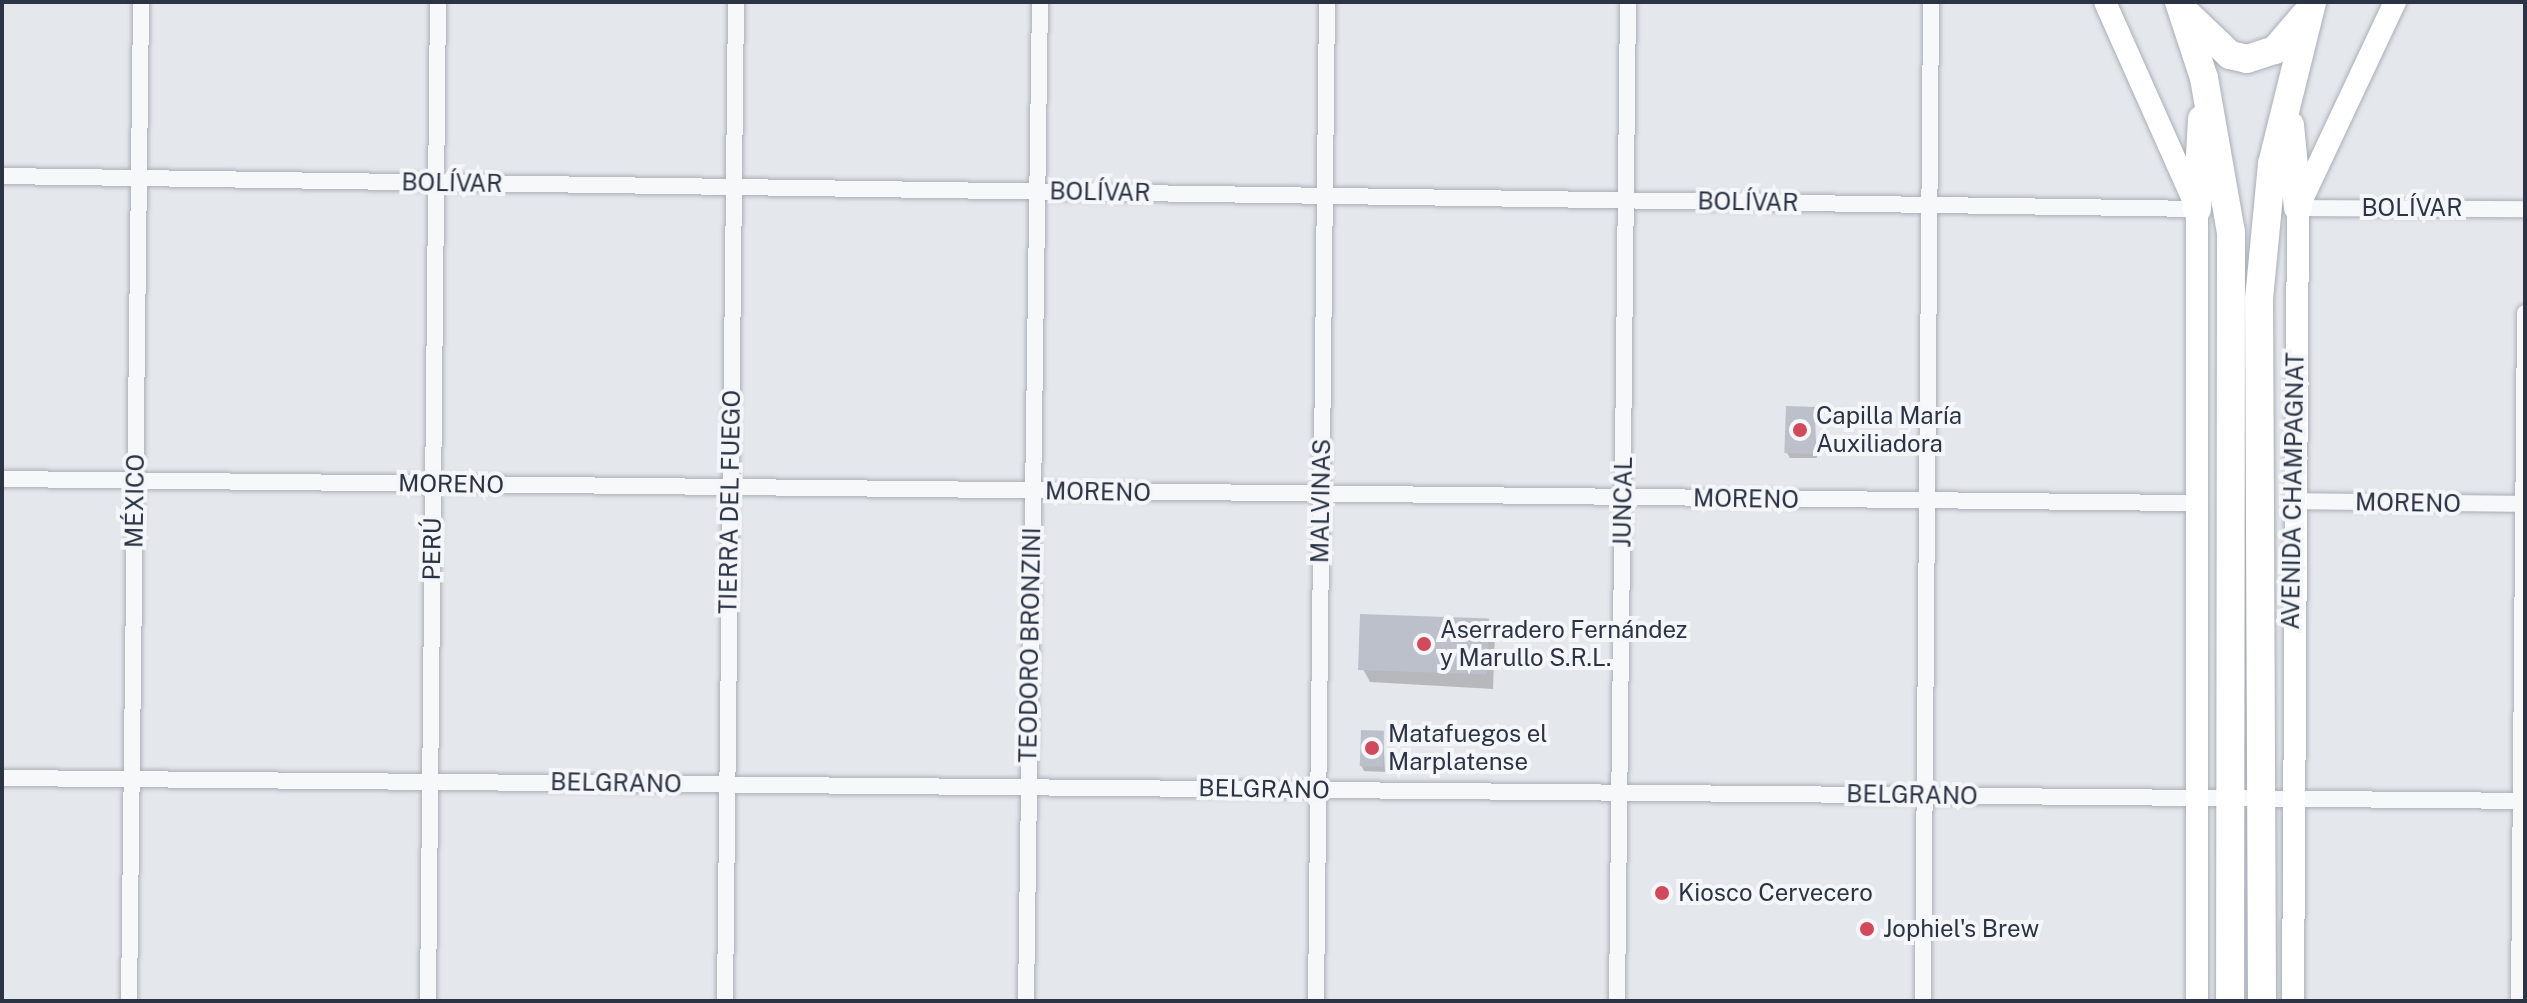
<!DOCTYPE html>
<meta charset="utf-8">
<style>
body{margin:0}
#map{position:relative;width:2527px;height:1003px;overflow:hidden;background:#e4e7ec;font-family:"Public Sans",sans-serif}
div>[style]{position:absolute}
.shadow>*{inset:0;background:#0003}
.building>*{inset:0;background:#bbc0ca;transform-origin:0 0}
.roads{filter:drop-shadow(0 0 2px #a9aeb7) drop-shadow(0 0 2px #a9aeb7)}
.street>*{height:16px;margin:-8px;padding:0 8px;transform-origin:8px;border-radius:8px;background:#f7f8fa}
.secondary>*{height:22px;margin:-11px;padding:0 11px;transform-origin:11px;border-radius:11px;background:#fff}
.highway>*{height:28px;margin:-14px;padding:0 14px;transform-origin:14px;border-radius:14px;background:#fff}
.dots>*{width:22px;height:22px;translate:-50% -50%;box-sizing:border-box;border:4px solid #f4f6f9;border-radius:50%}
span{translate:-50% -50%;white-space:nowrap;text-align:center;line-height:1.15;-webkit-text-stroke:8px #f4f6f9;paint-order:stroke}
.street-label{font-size:24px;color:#2b3445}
.poi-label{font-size:24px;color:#2b3445}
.left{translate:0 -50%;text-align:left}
.frame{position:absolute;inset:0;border:4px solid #2b3445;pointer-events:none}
</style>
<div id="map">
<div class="shadow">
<div style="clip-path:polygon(1814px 409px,1817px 458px,1790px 458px,1787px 453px)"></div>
<div style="clip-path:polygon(1488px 620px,1495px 633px,1493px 689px,1370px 682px,1363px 669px)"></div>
<div style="clip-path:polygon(1383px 733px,1385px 772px,1364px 771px,1361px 765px)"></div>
</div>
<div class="building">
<div style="left:1786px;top:406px;width:30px;height:47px;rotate:2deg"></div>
<div style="left:1360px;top:614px;width:129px;height:56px;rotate:2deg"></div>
<div style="left:1361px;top:730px;width:23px;height:36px;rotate:2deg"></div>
</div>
<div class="roads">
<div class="street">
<div style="left:2px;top:176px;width:2195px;rotate:0.86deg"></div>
<div style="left:2298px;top:208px;width:227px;rotate:0.3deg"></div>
<div style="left:2px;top:479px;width:2193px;rotate:0.63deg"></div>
<div style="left:2291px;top:501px;width:234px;rotate:0.7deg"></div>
<div style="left:2px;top:778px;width:2523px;rotate:0.52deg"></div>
<div style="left:129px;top:1001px;width:999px;rotate:-89.31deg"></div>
<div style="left:428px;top:1001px;width:999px;rotate:-89.43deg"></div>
<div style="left:725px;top:1001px;width:999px;rotate:-89.37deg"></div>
<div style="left:1026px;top:1001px;width:999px;rotate:-89.2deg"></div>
<div style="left:1316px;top:1001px;width:999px;rotate:-89.37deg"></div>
<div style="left:1617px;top:1001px;width:999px;rotate:-89.37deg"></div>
<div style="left:1923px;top:1001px;width:999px;rotate:-89.54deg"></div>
<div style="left:2519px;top:1001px;width:688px;rotate:-89.5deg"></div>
</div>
<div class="secondary">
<div style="left:2105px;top:2px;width:227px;rotate:66deg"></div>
<div style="left:2197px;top:209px;width:792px;rotate:90deg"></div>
<div style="left:2293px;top:1001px;width:793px;rotate:-89.64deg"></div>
<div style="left:2298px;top:208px;width:228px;rotate:-64.8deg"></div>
</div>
<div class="highway">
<div style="left:2179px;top:2px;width:80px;rotate:71.8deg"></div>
<div style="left:2204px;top:78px;width:156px;rotate:80.1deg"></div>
<div style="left:2231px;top:232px;width:769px;rotate:90.07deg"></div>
<div style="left:2188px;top:15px;width:58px;rotate:43.6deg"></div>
<div style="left:2230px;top:55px;width:17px;rotate:13deg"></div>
<div style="left:2247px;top:59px;width:29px;rotate:-18deg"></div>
<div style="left:2275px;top:50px;width:45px;rotate:-49.5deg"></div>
<div style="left:2290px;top:125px;width:83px;rotate:84.5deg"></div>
<div style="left:2197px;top:209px;width:90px;rotate:-86.8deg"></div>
<div style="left:2262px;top:1001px;width:702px;rotate:-90.24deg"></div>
<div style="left:2259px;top:299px;width:136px;rotate:-84.5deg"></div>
<div style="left:2272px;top:164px;width:167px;rotate:-76.1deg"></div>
</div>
</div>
<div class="dots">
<div style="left:1800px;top:430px;background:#d1495b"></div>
<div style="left:1424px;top:644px;background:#d1495b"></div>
<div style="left:1372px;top:748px;background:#d1495b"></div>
<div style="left:1662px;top:893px;background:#d1495b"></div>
<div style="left:1867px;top:929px;background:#d1495b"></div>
</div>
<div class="street-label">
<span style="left:452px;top:183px;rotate:1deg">BOLÍVAR</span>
<span style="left:1100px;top:192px;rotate:1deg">BOLÍVAR</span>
<span style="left:1748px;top:202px;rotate:1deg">BOLÍVAR</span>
<span style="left:2412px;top:208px">BOLÍVAR</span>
<span style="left:451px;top:484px;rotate:1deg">MORENO</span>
<span style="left:2293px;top:491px;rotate:-89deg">AVENIDA CHAMPAGNAT</span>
<span style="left:1098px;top:492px;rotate:1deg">MORENO</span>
<span style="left:1746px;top:499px;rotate:1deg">MORENO</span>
<span style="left:135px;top:501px;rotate:-89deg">MÉXICO</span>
<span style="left:1321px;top:501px;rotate:-89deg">MALVINAS</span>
<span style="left:730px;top:502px;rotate:-89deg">TIERRA DEL FUEGO</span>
<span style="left:1623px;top:502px;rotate:-89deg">JUNCAL</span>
<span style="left:2408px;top:503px;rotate:1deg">MORENO</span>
<span style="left:432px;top:549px;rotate:-89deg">PERÚ</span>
<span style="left:1030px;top:645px;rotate:-89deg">TEODORO BRONZINI</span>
<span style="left:616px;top:783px;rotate:1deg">BELGRANO</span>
<span style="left:1264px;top:789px;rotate:1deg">BELGRANO</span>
<span style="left:1912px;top:795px;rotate:1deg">BELGRANO</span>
</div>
<div class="poi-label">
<span class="left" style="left:1816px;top:430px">Capilla María<br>Auxiliadora</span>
<span class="left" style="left:1440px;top:644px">Aserradero Fernández<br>y Marullo S.R.L.</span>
<span class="left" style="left:1388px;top:748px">Matafuegos el<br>Marplatense</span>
<span class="left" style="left:1678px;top:893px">Kiosco Cervecero</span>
<span class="left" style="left:1883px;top:929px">Jophiel's Brew</span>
</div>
<div class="frame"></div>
</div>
